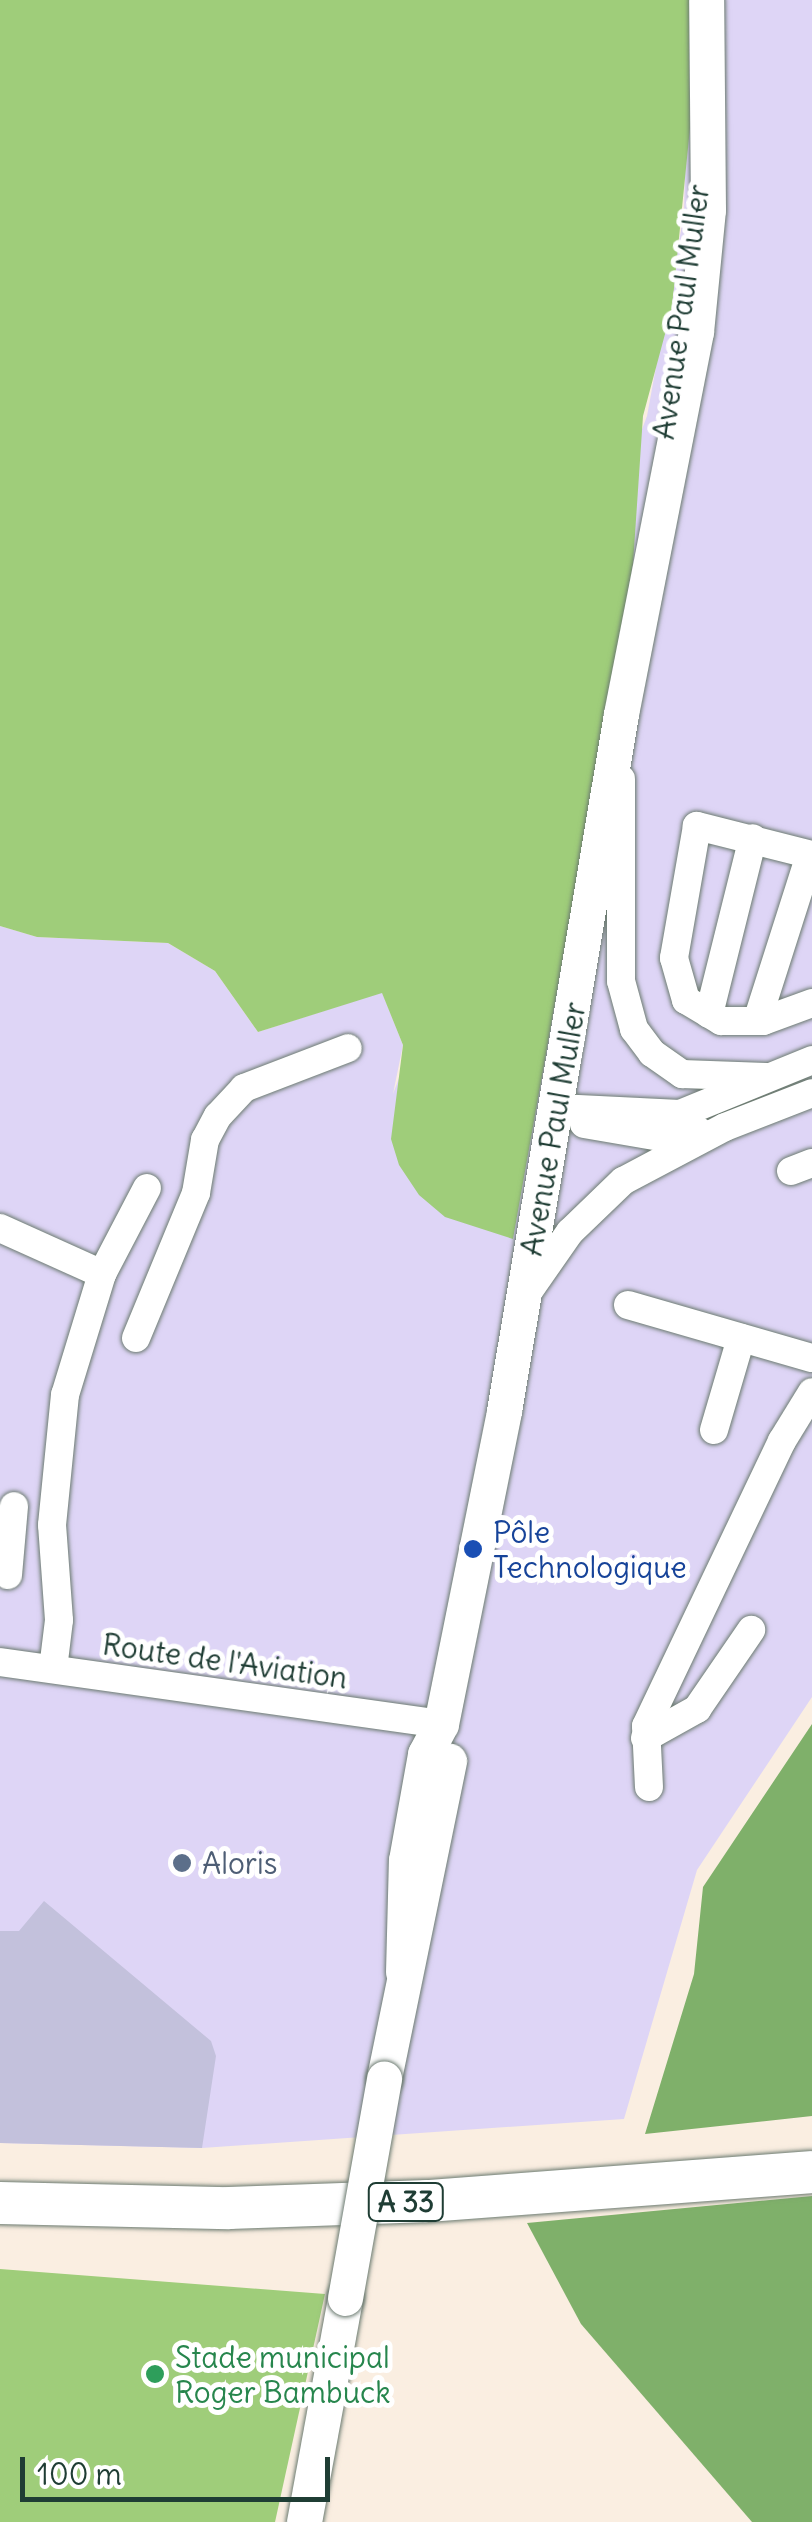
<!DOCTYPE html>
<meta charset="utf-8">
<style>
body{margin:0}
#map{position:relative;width:812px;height:2522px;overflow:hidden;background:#faeee1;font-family:Delius,sans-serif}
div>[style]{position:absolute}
.built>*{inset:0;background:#ded5f6}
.industrial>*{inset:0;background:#c3c1dc}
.green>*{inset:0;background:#9fcd7a}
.forest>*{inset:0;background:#7fb06a}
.roads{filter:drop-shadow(0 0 2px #6c7b71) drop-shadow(0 0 2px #6c7b71)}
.minor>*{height:28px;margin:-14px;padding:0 14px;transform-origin:14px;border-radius:14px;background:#fff}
.major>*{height:35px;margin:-17.5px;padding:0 17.5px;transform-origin:17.5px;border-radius:17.5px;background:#fff}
.highway>*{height:42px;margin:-21px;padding:0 21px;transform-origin:21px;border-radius:21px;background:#fff}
.bridges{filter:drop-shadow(0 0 2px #6c7b71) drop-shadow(0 0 2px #6c7b71)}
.major-bridge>*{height:35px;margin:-17.5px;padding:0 17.5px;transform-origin:17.5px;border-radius:17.5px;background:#fff}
.dots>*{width:28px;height:28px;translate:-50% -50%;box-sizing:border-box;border:5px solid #fff;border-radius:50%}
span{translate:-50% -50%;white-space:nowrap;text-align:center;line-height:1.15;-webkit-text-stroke:10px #fff;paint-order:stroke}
.shield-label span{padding:2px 8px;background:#fff;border:2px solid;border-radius:8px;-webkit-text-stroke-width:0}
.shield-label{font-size:28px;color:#1f3d34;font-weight:700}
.street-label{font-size:30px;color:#1f3d34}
.transit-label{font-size:30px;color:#164399}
.left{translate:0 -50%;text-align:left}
.service-label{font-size:30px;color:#4e5e75}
.leisure-label{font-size:30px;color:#27864d}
.scale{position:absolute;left:20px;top:2457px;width:310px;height:45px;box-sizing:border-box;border:5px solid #1f3d34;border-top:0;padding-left:12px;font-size:30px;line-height:35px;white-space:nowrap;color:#1f3d34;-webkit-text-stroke:8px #fff;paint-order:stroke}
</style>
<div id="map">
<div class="built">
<div style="clip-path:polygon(689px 0,812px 0,812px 1697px,697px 1870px,624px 2119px,202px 2148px,0 2143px,0 926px,37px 937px,168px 943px,215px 971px,258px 1032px,382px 992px,403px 1045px,393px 1094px,647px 416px,684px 214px)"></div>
</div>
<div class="industrial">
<div style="clip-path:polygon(44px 1901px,211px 2041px,216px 2056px,202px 2148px,0 2143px,0 1931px,19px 1931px)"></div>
</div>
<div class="green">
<div style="clip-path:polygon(0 0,689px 0,690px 128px,672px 308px,643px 416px,633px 564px,513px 1239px,445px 1217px,419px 1195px,399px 1165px,391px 1139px,403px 1045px,382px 993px,258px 1032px,215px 971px,168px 943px,37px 937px,0 926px)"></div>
<div style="clip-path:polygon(0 2269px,325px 2294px,275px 2522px,0 2522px)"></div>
</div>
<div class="forest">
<div style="clip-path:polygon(812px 1724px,812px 2116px,645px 2134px,694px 1974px,703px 1887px)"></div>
<div style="clip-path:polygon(812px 2196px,812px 2522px,752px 2522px,581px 2324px,527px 2223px)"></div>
</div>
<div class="roads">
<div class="minor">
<div style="left:621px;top:779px;width:202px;rotate:90deg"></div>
<div style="left:621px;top:981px;width:50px;rotate:74.8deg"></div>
<div style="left:634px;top:1029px;width:30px;rotate:53deg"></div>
<div style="left:652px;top:1053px;width:37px;rotate:35deg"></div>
<div style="left:682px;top:1074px;width:84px;rotate:2deg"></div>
<div style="left:812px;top:855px;width:119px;rotate:-165.8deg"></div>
<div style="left:697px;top:826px;width:134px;rotate:99.9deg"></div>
<div style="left:674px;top:958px;width:44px;rotate:74.1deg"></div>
<div style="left:686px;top:1000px;width:41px;rotate:31deg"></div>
<div style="left:721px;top:1021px;width:42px"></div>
<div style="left:763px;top:1021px;width:52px;rotate:-20.2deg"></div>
<div style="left:709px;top:1014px;width:181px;rotate:-76deg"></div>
<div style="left:757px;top:1021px;width:174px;rotate:-72.3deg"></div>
<div style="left:558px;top:1108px;width:122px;rotate:2.8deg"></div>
<div style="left:680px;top:1114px;width:143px;rotate:-22.2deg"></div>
<div style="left:584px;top:1124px;width:77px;rotate:9.7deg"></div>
<div style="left:660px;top:1137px;width:39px;rotate:-9deg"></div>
<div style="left:791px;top:1171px;width:22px;rotate:-21deg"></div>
<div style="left:0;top:1228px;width:112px;rotate:24.3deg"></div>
<div style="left:526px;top:1295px;width:77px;rotate:-55.1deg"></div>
<div style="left:570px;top:1232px;width:74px;rotate:-43.9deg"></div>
<div style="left:623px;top:1181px;width:115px;rotate:-27.9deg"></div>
<div style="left:725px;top:1127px;width:93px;rotate:-21.3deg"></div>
<div style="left:628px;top:1305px;width:191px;rotate:16.1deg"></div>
<div style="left:136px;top:1338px;width:157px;rotate:-67.5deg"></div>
<div style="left:196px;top:1193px;width:54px;rotate:-80.4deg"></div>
<div style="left:205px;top:1140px;width:27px;rotate:-62deg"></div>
<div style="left:218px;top:1116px;width:38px;rotate:-47deg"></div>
<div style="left:244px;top:1088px;width:111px;rotate:-21deg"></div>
<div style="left:714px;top:1430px;width:96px;rotate:-73.6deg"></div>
<div style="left:8px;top:1575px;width:69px;rotate:-85deg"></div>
<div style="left:0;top:1662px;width:445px;rotate:8deg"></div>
<div style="left:53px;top:1669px;width:49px;rotate:-83deg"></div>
<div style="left:59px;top:1620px;width:95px;rotate:-94.2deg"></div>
<div style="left:52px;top:1525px;width:131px;rotate:-84.3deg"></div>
<div style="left:65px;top:1395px;width:127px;rotate:-73deg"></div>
<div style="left:102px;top:1274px;width:97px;rotate:-62.4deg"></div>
<div style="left:645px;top:1738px;width:60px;rotate:-29.1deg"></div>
<div style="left:697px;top:1709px;width:96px;rotate:-55.6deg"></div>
<div style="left:649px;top:1787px;width:61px;rotate:-92.8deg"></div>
<div style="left:646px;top:1726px;width:316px;rotate:-64.5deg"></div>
<div style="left:782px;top:1441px;width:57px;rotate:-58.5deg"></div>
</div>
<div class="major">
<div style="left:403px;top:1972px;width:112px;rotate:-88.5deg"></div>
<div style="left:406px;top:1860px;width:108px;rotate:-79.8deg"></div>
<div style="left:425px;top:1754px;width:34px;rotate:-62deg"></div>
<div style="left:441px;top:1724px;width:319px;rotate:-78.6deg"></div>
<div style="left:504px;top:1411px;width:707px;rotate:-80.47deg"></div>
<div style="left:621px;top:714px;width:389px;rotate:-78.9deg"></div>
<div style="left:696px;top:332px;width:123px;rotate:-84.4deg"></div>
<div style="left:708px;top:210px;width:210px;rotate:-90.5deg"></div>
<div style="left:384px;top:2078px;width:324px;rotate:-78.4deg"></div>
<div style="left:304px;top:2522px;width:228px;rotate:-79.6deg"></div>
</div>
<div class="highway">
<div style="left:0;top:2203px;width:229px;rotate:1.3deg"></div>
<div style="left:229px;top:2208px;width:199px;rotate:-2deg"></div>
<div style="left:428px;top:2201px;width:385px;rotate:-4.3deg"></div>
</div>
</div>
<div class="bridges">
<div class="major-bridge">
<div style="left:345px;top:2298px;width:223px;rotate:-79.9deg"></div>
</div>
</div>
<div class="dots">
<div style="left:473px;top:1549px;background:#1a4fb4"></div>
<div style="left:182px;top:1863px;background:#5c6f8a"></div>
<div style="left:155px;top:2374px;background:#2e9e5b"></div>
</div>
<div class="shield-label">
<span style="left:406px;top:2202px">A 33</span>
</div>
<div class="street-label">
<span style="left:681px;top:312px;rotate:-82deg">Avenue Paul Muller</span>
<span style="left:553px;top:1129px;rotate:-80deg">Avenue Paul Muller</span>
<span style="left:225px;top:1661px;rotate:8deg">Route de l'Aviation</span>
</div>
<div class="transit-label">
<span class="left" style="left:493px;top:1549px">Pôle<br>Technologique</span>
</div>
<div class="service-label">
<span class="left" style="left:202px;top:1863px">Aloris</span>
</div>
<div class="leisure-label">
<span class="left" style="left:175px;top:2374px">Stade municipal<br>Roger Bambuck</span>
</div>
<div class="scale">100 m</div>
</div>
